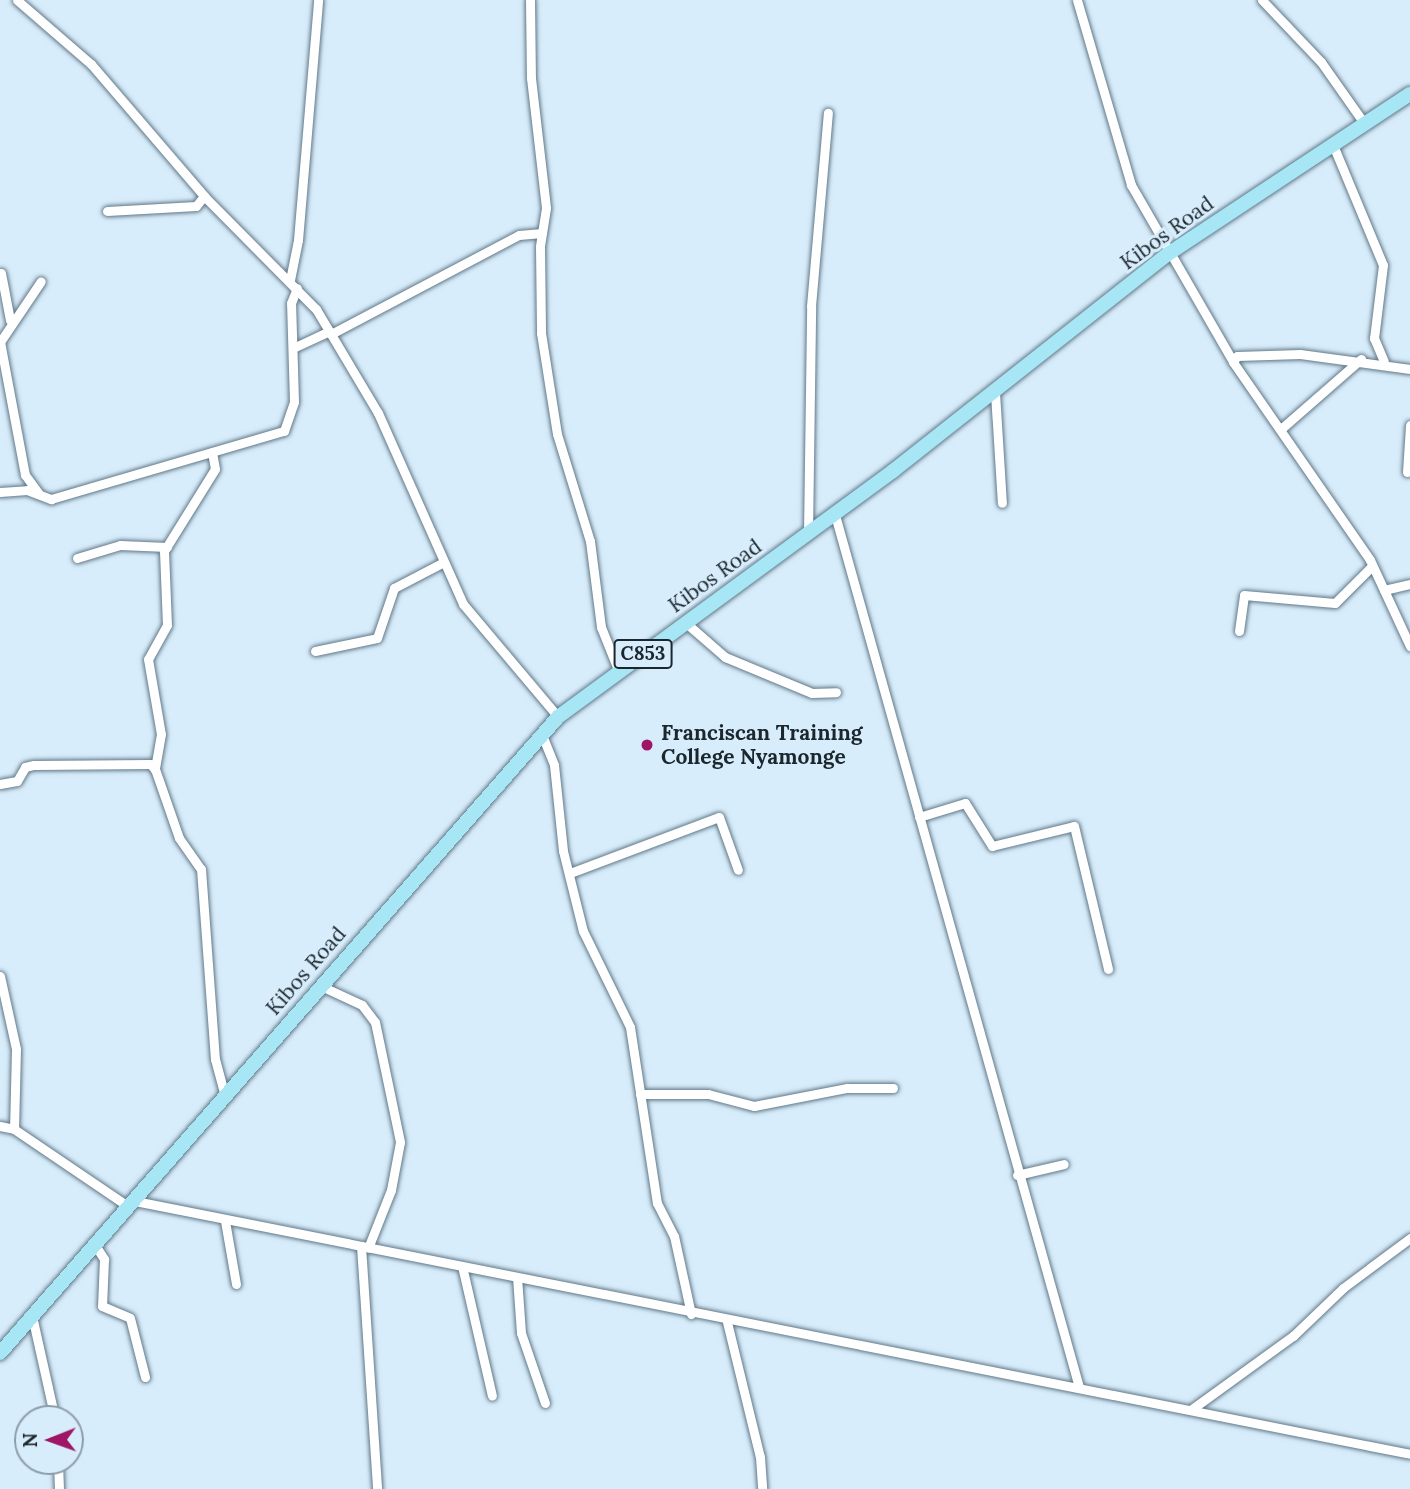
<!DOCTYPE html>
<style>
body{margin:0}
#map{position:relative;width:1410px;height:1489px;overflow:hidden;background:#d8edfb;font-family:Lora,serif}
div>[style]{position:absolute}
.roads{filter:drop-shadow(0 0 2px #617888) drop-shadow(0 0 2px #617888)}
.street>*{height:9px;margin:-4.5px;padding:0 4.5px;transform-origin:4.5px;border-radius:4.5px;background:#fff}
.primary>*{height:14px;margin:-7px;padding:0 7px;transform-origin:7px;border-radius:7px;background:#a7e6f5}
.dots>*{width:19px;height:19px;translate:-50% -50%;box-sizing:border-box;border:4px solid #d8edfb;border-radius:50%}
span{translate:-50% -50%;white-space:nowrap;text-align:center;line-height:1.15;-webkit-text-stroke:6px #d8edfb;paint-order:stroke}
.shield-label span{padding:2px 5px;background:#d8edfb;border:2px solid;border-radius:5px;-webkit-text-stroke-width:0}
.shield-label{font-size:19px;color:#1c262d;font-weight:700}
.street-label{font-size:21px;color:#1c262d}
.poi-label{font-size:21px;color:#1c262d;font-weight:700}
.left{translate:0 -50%;text-align:left}
.north{position:absolute;left:14px;top:1405px;width:70px;height:70px;box-sizing:border-box;background:#d8edfb;border:2px solid #8d9da9;border-radius:50%;rotate:269deg;font-size:19px;font-weight:700;line-height:28px;text-align:center;color:#1c262d}
.north::after{content:'';display:block;margin:auto;width:24px;height:32px;background:#9e1665;clip-path:polygon(50% 0,100% 100%,50% 72%,0 100%)}
</style>
<div id="map">
<div class="roads">
<div class="street">
<div style="left:17px;top:0;width:98px;rotate:40.9deg"></div>
<div style="left:91px;top:64px;width:174px;rotate:49.4deg"></div>
<div style="left:204px;top:196px;width:159px;rotate:45.3deg"></div>
<div style="left:316px;top:309px;width:121px;rotate:59.2deg"></div>
<div style="left:378px;top:413px;width:209px;rotate:66deg"></div>
<div style="left:463px;top:604px;width:148px;rotate:49.9deg"></div>
<div style="left:530px;top:0;width:78px;rotate:89.3deg"></div>
<div style="left:531px;top:78px;width:131px;rotate:83.4deg"></div>
<div style="left:546px;top:208px;width:39px;rotate:99deg"></div>
<div style="left:540px;top:247px;width:86px;rotate:89.3deg"></div>
<div style="left:541px;top:333px;width:102px;rotate:81deg"></div>
<div style="left:557px;top:434px;width:112px;rotate:72.9deg"></div>
<div style="left:590px;top:541px;width:87px;rotate:82.7deg"></div>
<div style="left:601px;top:627px;width:48px;rotate:68.2deg"></div>
<div style="left:1077px;top:0;width:193px;rotate:73.7deg"></div>
<div style="left:1131px;top:185px;width:204px;rotate:60deg"></div>
<div style="left:1262px;top:0;width:86px;rotate:46.4deg"></div>
<div style="left:1321px;top:62px;width:75px;rotate:54.8deg"></div>
<div style="left:1333px;top:145px;width:130px;rotate:67.4deg"></div>
<div style="left:1383px;top:265px;width:74px;rotate:97deg"></div>
<div style="left:1374px;top:338px;width:25px;rotate:67deg"></div>
<div style="left:107px;top:211px;width:89px;rotate:-3.2deg"></div>
<div style="left:196px;top:206px;width:13px;rotate:-51deg"></div>
<div style="left:1px;top:273px;width:48px;rotate:79.2deg"></div>
<div style="left:290px;top:280px;width:41px;rotate:-78.7deg"></div>
<div style="left:298px;top:240px;width:241px;rotate:-85.2deg"></div>
<div style="left:331px;top:334px;width:212px;rotate:-27.8deg"></div>
<div style="left:519px;top:235px;width:23px;rotate:-5deg"></div>
<div style="left:293px;top:348px;width:40px;rotate:-25deg"></div>
<div style="left:1410px;top:369px;width:111px;rotate:-172.2deg"></div>
<div style="left:1300px;top:354px;width:63px;rotate:178.2deg"></div>
<div style="left:1237px;top:356px;width:7px;rotate:124deg"></div>
<div style="left:1233px;top:362px;width:241px;rotate:55.3deg"></div>
<div style="left:1370px;top:560px;width:95px;rotate:65.1deg"></div>
<div style="left:995px;top:393px;width:110px;rotate:86.4deg"></div>
<div style="left:1282px;top:428px;width:105px;rotate:-41.1deg"></div>
<div style="left:212px;top:452px;width:17px;rotate:80deg"></div>
<div style="left:215px;top:469px;width:97px;rotate:121.9deg"></div>
<div style="left:164px;top:551px;width:74px;rotate:87.7deg"></div>
<div style="left:167px;top:625px;width:39px;rotate:119deg"></div>
<div style="left:148px;top:659px;width:76px;rotate:80.2deg"></div>
<div style="left:161px;top:734px;width:36px;rotate:100deg"></div>
<div style="left:155px;top:769px;width:73px;rotate:70.8deg"></div>
<div style="left:179px;top:838px;width:38px;rotate:55deg"></div>
<div style="left:201px;top:869px;width:191px;rotate:85.8deg"></div>
<div style="left:215px;top:1059px;width:39px;rotate:75deg"></div>
<div style="left:1407px;top:472px;width:47px;rotate:-86.3deg"></div>
<div style="left:0;top:492px;width:27px;rotate:-4deg"></div>
<div style="left:27px;top:490px;width:26px;rotate:21deg"></div>
<div style="left:51px;top:499px;width:243px;rotate:-16.3deg"></div>
<div style="left:284px;top:431px;width:31px;rotate:-71deg"></div>
<div style="left:294px;top:402px;width:99px;rotate:-91.7deg"></div>
<div style="left:291px;top:303px;width:16px;rotate:-68deg"></div>
<div style="left:39px;top:494px;width:24px;rotate:-126deg"></div>
<div style="left:25px;top:475px;width:135px;rotate:-100.6deg"></div>
<div style="left:0;top:342px;width:73px;rotate:-56.1deg"></div>
<div style="left:835px;top:515px;width:905px;rotate:74.37deg"></div>
<div style="left:808px;top:534px;width:228px;rotate:-89.2deg"></div>
<div style="left:811px;top:306px;width:194px;rotate:-85deg"></div>
<div style="left:77px;top:558px;width:45px;rotate:-16.8deg"></div>
<div style="left:120px;top:545px;width:47px;rotate:2.4deg"></div>
<div style="left:1384px;top:590px;width:27px;rotate:-13deg"></div>
<div style="left:686px;top:623px;width:52px;rotate:41.1deg"></div>
<div style="left:725px;top:657px;width:94px;rotate:22.5deg"></div>
<div style="left:812px;top:693px;width:24px;rotate:-2deg"></div>
<div style="left:1239px;top:631px;width:36px;rotate:-82deg"></div>
<div style="left:1244px;top:595px;width:91px;rotate:5deg"></div>
<div style="left:1335px;top:603px;width:52px;rotate:-45deg"></div>
<div style="left:315px;top:651px;width:63px;rotate:-11.8deg"></div>
<div style="left:377px;top:638px;width:53px;rotate:-71.2deg"></div>
<div style="left:394px;top:588px;width:54px;rotate:-27.5deg"></div>
<div style="left:542px;top:735px;width:32px;rotate:68deg"></div>
<div style="left:554px;top:765px;width:86px;rotate:84deg"></div>
<div style="left:563px;top:851px;width:82px;rotate:76deg"></div>
<div style="left:583px;top:931px;width:107px;rotate:63.9deg"></div>
<div style="left:630px;top:1027px;width:178px;rotate:81.3deg"></div>
<div style="left:657px;top:1203px;width:37px;rotate:63deg"></div>
<div style="left:674px;top:1236px;width:80px;rotate:77.7deg"></div>
<div style="left:0;top:784px;width:17px;rotate:-10deg"></div>
<div style="left:17px;top:781px;width:16px;rotate:-60deg"></div>
<div style="left:25px;top:767px;width:9px;rotate:-13deg"></div>
<div style="left:34px;top:765px;width:116px;rotate:-0.5deg"></div>
<div style="left:150px;top:764px;width:7px;rotate:45deg"></div>
<div style="left:919px;top:817px;width:48px;rotate:-16.9deg"></div>
<div style="left:965px;top:803px;width:51px;rotate:57.9deg"></div>
<div style="left:992px;top:846px;width:84px;rotate:-13.7deg"></div>
<div style="left:1074px;top:826px;width:147px;rotate:76.6deg"></div>
<div style="left:570px;top:873px;width:159px;rotate:-20.6deg"></div>
<div style="left:719px;top:817px;width:56px;rotate:70.3deg"></div>
<div style="left:0;top:976px;width:75px;rotate:77.6deg"></div>
<div style="left:16px;top:1049px;width:80px;rotate:91.4deg"></div>
<div style="left:321px;top:986px;width:45px;rotate:24.9deg"></div>
<div style="left:362px;top:1005px;width:21px;rotate:53deg"></div>
<div style="left:375px;top:1022px;width:123px;rotate:78.2deg"></div>
<div style="left:400px;top:1142px;width:49px;rotate:100.6deg"></div>
<div style="left:391px;top:1190px;width:62px;rotate:111.6deg"></div>
<div style="left:640px;top:1094px;width:68px"></div>
<div style="left:708px;top:1094px;width:48px;rotate:14.6deg"></div>
<div style="left:754px;top:1106px;width:95px;rotate:-11deg"></div>
<div style="left:847px;top:1088px;width:46px"></div>
<div style="left:0;top:1126px;width:14px;rotate:12deg"></div>
<div style="left:14px;top:1129px;width:139px;rotate:34.1deg"></div>
<div style="left:1017px;top:1175px;width:48px;rotate:-13.2deg"></div>
<div style="left:135px;top:1201px;width:1300px;rotate:11.22deg"></div>
<div style="left:225px;top:1221px;width:64px;rotate:80.1deg"></div>
<div style="left:95px;top:1245px;width:17px;rotate:57deg"></div>
<div style="left:104px;top:1259px;width:47px;rotate:92.4deg"></div>
<div style="left:102px;top:1306px;width:30px;rotate:23deg"></div>
<div style="left:130px;top:1318px;width:61px;rotate:75.7deg"></div>
<div style="left:361px;top:1246px;width:244px;rotate:86.2deg"></div>
<div style="left:462px;top:1266px;width:133px;rotate:77deg"></div>
<div style="left:517px;top:1277px;width:56px;rotate:85.9deg"></div>
<div style="left:521px;top:1333px;width:74px;rotate:71.1deg"></div>
<div style="left:32px;top:1316px;width:106px;rotate:77.4deg"></div>
<div style="left:727px;top:1322px;width:139px;rotate:76.3deg"></div>
<div style="left:760px;top:1457px;width:32px;rotate:86deg"></div>
<div style="left:1192px;top:1409px;width:125px;rotate:-35.9deg"></div>
<div style="left:1293px;top:1336px;width:69px;rotate:-43.8deg"></div>
<div style="left:1343px;top:1288px;width:84px;rotate:-36.7deg"></div>
<div style="left:58px;top:1461px;width:28px;rotate:88deg"></div>
</div>
<div class="primary">
<div style="left:0;top:1353px;width:846px;rotate:-48.74deg"></div>
<div style="left:558px;top:717px;width:416px;rotate:-36.3deg"></div>
<div style="left:893px;top:471px;width:350px;rotate:-38.3deg"></div>
<div style="left:1168px;top:254px;width:290px;rotate:-33.5deg"></div>
</div>
</div>
<div class="dots">
<div style="left:647px;top:745px;background:#9e1665"></div>
</div>
<div class="shield-label">
<span style="left:643px;top:654px">C853</span>
</div>
<div class="street-label">
<span style="left:1167px;top:233px;rotate:-36deg">Kibos Road</span>
<span style="left:715px;top:576px;rotate:-36deg">Kibos Road</span>
<span style="left:306px;top:971px;rotate:-49deg">Kibos Road</span>
</div>
<div class="poi-label">
<span class="left" style="left:661px;top:745px">Franciscan Training<br>College Nyamonge</span>
</div>
<div class="north">N</div>
</div>
